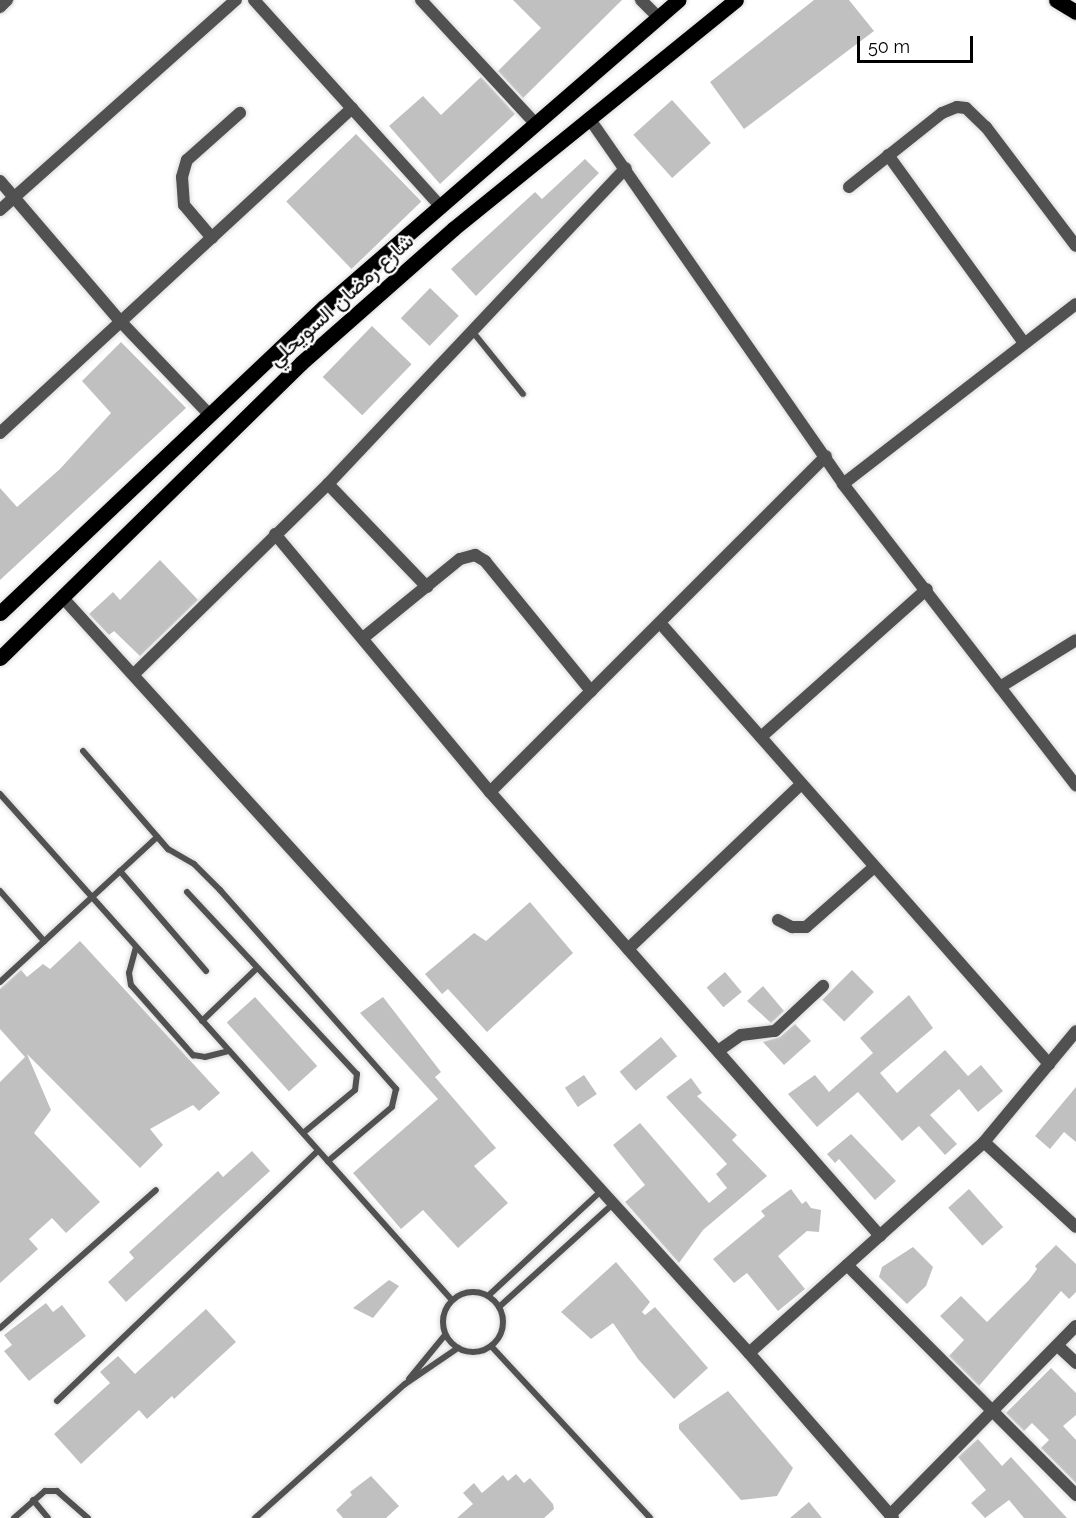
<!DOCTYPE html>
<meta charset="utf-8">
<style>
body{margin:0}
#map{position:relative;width:1076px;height:1518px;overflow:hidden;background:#fff;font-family:Raleway,Vazirmatn,sans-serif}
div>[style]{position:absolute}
.building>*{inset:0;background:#c0c0c0;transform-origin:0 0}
.roads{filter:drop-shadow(0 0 2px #dbdbdb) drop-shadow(0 0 2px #dbdbdb)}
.lane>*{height:6px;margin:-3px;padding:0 3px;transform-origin:3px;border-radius:3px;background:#515151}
.lane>.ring{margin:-3px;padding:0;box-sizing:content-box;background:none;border:6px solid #515151;border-radius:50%}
.street>*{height:12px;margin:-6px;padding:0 6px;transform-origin:6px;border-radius:6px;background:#515151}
.primary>*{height:15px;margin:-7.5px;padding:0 7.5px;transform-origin:7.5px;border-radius:7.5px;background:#000}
span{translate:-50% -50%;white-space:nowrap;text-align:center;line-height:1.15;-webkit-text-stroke:4.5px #fff;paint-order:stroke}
.street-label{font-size:21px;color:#000}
.scale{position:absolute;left:857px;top:36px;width:116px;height:27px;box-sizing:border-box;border:3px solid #000;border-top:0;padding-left:8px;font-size:18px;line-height:21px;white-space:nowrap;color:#000;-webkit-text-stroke:4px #fff;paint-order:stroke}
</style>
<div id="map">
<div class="building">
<div style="clip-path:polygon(513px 0,622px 0,523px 98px,498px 71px,541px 28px)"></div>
<div style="clip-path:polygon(814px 0,849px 0,874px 31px,744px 129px,710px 82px)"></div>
<div style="clip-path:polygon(481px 77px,515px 114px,440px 184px,389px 126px,423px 96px,441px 115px)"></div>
<div style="left:672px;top:100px;width:58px;height:52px;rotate:48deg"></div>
<div style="left:356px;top:134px;width:94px;height:97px;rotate:46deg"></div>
<div style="clip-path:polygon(585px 159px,599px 173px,476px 296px,451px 269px,535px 192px,542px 199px)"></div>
<div style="left:430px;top:288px;width:40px;height:42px;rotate:44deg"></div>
<div style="left:372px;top:326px;width:55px;height:71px;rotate:44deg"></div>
<div style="clip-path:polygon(121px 342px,186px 408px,0 580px,0 488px,17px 507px,60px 469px,111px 413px,82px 381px)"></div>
<div style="clip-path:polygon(160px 560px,198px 600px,140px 656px,114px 631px,109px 635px,89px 614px,113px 592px,120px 600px)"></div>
<div style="clip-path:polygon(530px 902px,573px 953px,487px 1032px,448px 989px,442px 994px,425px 974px,474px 933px,486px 941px)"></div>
<div style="clip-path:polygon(80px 941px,220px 1093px,199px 1111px,193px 1105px,150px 1129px,163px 1145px,140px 1168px,27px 1054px,51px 1110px,34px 1133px,100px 1202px,66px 1233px,52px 1218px,29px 1239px,38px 1249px,0 1283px,0 1082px,25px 1057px,0 1029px,0 989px,21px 970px,27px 977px,43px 964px,50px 969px)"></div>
<div style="left:852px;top:970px;width:31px;height:42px;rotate:45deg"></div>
<div style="left:725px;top:972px;width:26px;height:24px;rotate:50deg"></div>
<div style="clip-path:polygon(763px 986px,784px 1011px,771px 1023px,747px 1001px)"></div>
<div style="clip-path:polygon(909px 995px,933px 1028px,880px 1073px,897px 1093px,945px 1050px,968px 1076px,981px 1065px,1003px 1091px,978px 1112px,959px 1089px,930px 1115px,957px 1144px,945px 1155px,919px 1126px,902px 1141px,858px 1092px,817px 1127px,788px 1094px,815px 1075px,829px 1092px,873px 1053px,860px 1038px)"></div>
<div style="left:255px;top:997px;width:93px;height:38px;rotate:48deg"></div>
<div style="clip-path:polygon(383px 997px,441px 1072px,435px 1077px,496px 1148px,474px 1166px,508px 1203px,458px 1248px,423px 1210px,401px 1229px,353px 1173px,438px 1099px,360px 1013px)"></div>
<div style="clip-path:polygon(795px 1024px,811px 1041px,784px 1065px,763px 1042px,780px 1037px)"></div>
<div style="left:661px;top:1037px;width:25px;height:54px;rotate:50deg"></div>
<div style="left:584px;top:1075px;width:23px;height:23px;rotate:56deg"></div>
<div style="clip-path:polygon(691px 1078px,702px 1093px,697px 1096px,737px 1135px,732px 1140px,767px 1176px,703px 1230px,679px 1263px,625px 1202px,645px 1185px,613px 1145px,640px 1123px,709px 1203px,727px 1188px,716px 1174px,727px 1164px,666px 1097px)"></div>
<div style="clip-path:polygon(1076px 1087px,1076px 1142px,1064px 1132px,1050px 1149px,1035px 1136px)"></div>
<div style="clip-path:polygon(851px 1134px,896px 1181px,875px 1200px,839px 1159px,835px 1163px,827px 1154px)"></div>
<div style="clip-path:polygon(252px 1151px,270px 1171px,126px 1302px,108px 1282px,134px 1258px,129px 1252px,218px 1171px,223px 1177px)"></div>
<div style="clip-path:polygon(791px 1189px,802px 1204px,806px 1201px,811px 1208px,821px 1210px,819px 1232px,807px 1231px,778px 1256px,805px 1289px,778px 1311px,747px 1273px,734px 1283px,713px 1259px,765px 1216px,761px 1211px)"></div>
<div style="left:969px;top:1189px;width:51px;height:28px;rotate:48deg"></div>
<div style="clip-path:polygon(1056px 1245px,1076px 1264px,1076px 1292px,1069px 1299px,1061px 1291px,979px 1386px,949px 1356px,964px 1340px,940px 1316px,961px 1296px,987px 1322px,1029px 1280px,1037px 1269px,1035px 1266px)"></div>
<div style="clip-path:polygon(913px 1247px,933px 1267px,926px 1286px,907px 1304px,879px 1277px,882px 1267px)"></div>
<div style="clip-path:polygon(616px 1262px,650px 1302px,642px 1312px,645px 1315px,655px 1307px,708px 1368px,674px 1399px,638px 1359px,613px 1323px,591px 1339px,561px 1312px)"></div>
<div style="clip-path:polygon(389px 1280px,399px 1286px,373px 1318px,353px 1308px)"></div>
<div style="clip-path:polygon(46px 1303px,53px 1312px,62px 1305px,86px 1336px,29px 1381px,4px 1351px,12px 1345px,4px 1335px)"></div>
<div style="clip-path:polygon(206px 1309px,236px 1342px,174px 1399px,172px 1396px,147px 1419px,139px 1410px,81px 1464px,54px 1434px,110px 1383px,100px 1372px,118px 1356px,135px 1374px)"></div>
<div style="clip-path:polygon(1051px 1368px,1076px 1393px,1076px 1415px,1063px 1426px,1076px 1440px,1076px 1483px,1041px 1448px,1049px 1440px,1032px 1423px,1024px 1431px,1006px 1413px)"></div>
<div style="clip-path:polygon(728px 1391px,793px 1468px,777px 1496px,741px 1500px,679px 1429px,679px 1424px)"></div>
<div style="clip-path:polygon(978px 1439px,1002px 1466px,1011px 1457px,1067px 1518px,1024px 1518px,1009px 1500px,985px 1518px,971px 1503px,986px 1490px,958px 1457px)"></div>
<div style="clip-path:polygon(516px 1474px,524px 1483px,530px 1478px,553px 1504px,554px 1509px,544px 1518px,457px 1518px,473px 1504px,463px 1493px,474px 1483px,482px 1493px,503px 1475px,508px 1481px)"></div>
<div style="clip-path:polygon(371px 1476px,399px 1506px,386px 1518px,343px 1518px,336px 1510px,352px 1495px,350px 1492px)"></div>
<div style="clip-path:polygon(809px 1502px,822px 1518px,790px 1518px)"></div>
</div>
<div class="roads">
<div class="lane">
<div style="left:472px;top:331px;width:81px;rotate:51deg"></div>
<div style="left:83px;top:751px;width:130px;rotate:49.1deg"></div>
<div style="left:168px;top:849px;width:30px;rotate:30deg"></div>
<div style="left:194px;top:864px;width:37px;rotate:45deg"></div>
<div style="left:220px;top:890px;width:266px;rotate:48.5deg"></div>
<div style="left:396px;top:1089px;width:18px;rotate:103deg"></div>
<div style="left:392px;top:1107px;width:84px;rotate:139.8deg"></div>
<div style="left:0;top:794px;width:678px;rotate:48.23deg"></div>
<div style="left:120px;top:871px;width:132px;rotate:49.3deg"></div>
<div style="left:0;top:891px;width:67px;rotate:48.7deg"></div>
<div style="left:187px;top:892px;width:249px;rotate:47deg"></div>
<div style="left:357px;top:1074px;width:16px;rotate:97deg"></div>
<div style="left:355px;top:1090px;width:67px;rotate:140.4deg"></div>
<div style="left:136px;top:947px;width:27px;rotate:105deg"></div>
<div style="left:129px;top:973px;width:12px;rotate:81deg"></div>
<div style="left:131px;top:985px;width:94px;rotate:48.5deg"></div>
<div style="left:193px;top:1055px;width:12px;rotate:9deg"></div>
<div style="left:205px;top:1057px;width:25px;rotate:-14deg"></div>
<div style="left:0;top:982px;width:214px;rotate:-42.7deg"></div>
<div style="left:202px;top:1021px;width:76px;rotate:-43.9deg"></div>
<div class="ring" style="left:443px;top:1292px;width:54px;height:54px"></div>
<div style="left:488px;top:1296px;width:153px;rotate:-42.9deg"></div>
<div style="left:499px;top:1307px;width:152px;rotate:-42.1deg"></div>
<div style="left:0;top:1328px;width:208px;rotate:-41.5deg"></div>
<div style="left:491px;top:1346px;width:234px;rotate:47.2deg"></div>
<div style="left:409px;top:1379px;width:57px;rotate:-50.7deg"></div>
<div style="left:57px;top:1401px;width:361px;rotate:-43.8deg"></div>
<div style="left:33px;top:1500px;width:23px;rotate:50deg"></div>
<div style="left:14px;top:1518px;width:41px;rotate:-41.1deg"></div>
<div style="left:45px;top:1491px;width:12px"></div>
<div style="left:57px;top:1491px;width:41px;rotate:41.1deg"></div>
<div style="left:255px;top:1518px;width:201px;rotate:-41.8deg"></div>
<div style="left:405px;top:1384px;width:64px;rotate:-34.2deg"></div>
</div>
<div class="street">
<div style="left:254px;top:0;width:278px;rotate:47.9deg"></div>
<div style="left:421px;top:0;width:166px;rotate:47.2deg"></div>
<div style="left:641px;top:0;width:24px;rotate:45deg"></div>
<div style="left:0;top:7px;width:10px;rotate:-45deg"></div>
<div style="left:589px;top:118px;width:446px;rotate:55.2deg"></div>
<div style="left:843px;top:484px;width:381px;rotate:52.3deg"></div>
<div style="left:888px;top:155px;width:232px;rotate:54.1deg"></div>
<div style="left:0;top:181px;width:186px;rotate:49.4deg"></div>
<div style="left:121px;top:322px;width:126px;rotate:46.3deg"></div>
<div style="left:849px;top:187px;width:119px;rotate:-38.5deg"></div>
<div style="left:942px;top:113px;width:16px;rotate:-22deg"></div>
<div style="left:957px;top:107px;width:9px;rotate:6deg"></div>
<div style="left:966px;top:108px;width:28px;rotate:44deg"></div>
<div style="left:986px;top:127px;width:149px;rotate:52.9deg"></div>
<div style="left:0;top:210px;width:316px;rotate:-41.7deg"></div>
<div style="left:212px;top:238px;width:43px;rotate:-130.3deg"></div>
<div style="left:184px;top:205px;width:28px;rotate:-94deg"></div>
<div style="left:182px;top:177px;width:18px;rotate:-74deg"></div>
<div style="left:187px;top:160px;width:71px;rotate:-41.6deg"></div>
<div style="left:0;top:433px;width:479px;rotate:-42.7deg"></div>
<div style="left:328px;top:484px;width:143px;rotate:46.1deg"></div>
<div style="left:843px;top:484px;width:294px;rotate:-37.7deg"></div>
<div style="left:275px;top:534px;width:336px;rotate:50.2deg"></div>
<div style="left:490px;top:792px;width:591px;rotate:48.7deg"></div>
<div style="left:63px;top:598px;width:1020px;rotate:47.74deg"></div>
<div style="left:749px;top:1353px;width:219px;rotate:48.9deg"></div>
<div style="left:661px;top:624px;width:587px;rotate:48.59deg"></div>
<div style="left:363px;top:638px;width:125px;rotate:-39.2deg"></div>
<div style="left:460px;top:559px;width:16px;rotate:-15deg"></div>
<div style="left:475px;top:555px;width:12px;rotate:31deg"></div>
<div style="left:485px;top:561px;width:168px;rotate:50.8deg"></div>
<div style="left:134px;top:674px;width:272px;rotate:-44.4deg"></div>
<div style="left:328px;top:484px;width:434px;rotate:-46.7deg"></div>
<div style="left:1000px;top:687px;width:89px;rotate:-31.7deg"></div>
<div style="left:761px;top:737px;width:222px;rotate:-41.7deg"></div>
<div style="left:490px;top:792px;width:475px;rotate:-45deg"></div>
<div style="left:778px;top:920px;width:16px;rotate:27deg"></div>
<div style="left:792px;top:927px;width:14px"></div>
<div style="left:806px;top:927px;width:89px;rotate:-41.4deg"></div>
<div style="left:628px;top:949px;width:238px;rotate:-43.6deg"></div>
<div style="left:718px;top:1051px;width:28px;rotate:-35deg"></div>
<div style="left:741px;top:1035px;width:34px;rotate:-7deg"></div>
<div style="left:775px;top:1031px;width:66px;rotate:-43.2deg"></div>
<div style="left:984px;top:1142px;width:125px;rotate:42.7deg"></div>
<div style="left:847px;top:1265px;width:325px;rotate:45.1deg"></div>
<div style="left:1058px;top:1346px;width:25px;rotate:43deg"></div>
<div style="left:749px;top:1353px;width:316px;rotate:-41.9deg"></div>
<div style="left:984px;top:1142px;width:144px;rotate:-50.3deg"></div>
<div style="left:890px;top:1515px;width:265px;rotate:-45.5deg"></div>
</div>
<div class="primary">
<div style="left:1056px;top:0;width:23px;rotate:31deg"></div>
<div style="left:0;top:613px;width:446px;rotate:-43.4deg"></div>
<div style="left:324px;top:307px;width:469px;rotate:-40.9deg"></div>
<div style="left:0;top:658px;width:421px;rotate:-44.4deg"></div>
<div style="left:301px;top:363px;width:203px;rotate:-41.4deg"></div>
<div style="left:453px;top:229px;width:364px;rotate:-39deg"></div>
</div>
</div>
<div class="street-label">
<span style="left:341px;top:300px;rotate:-42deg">شارع رمضان السويحلي</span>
</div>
<div class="scale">50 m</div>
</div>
